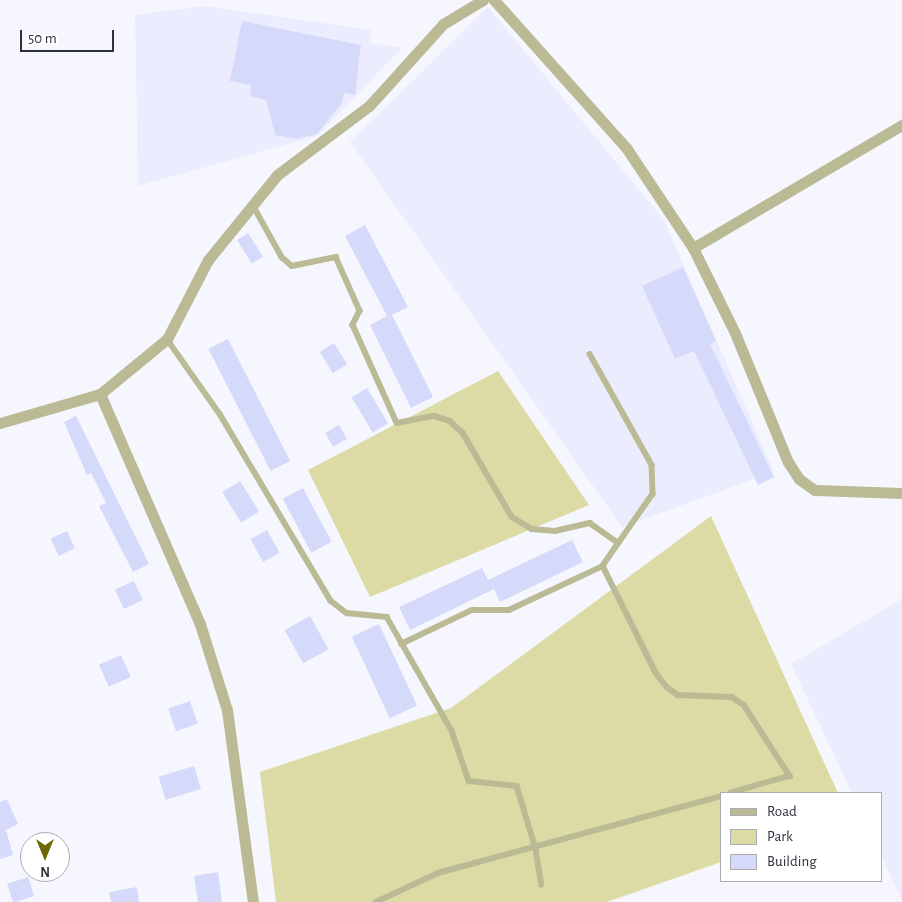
<!DOCTYPE html>
<style>
body{margin:0}
#map{position:relative;width:902px;height:902px;overflow:hidden;background:#f6f7fe;font-family:"Alegreya Sans",sans-serif}
div>[style]{position:absolute}
.built>*{inset:0;background:#ebedfe}
.green>*{inset:0;background:#dcdba5}
.building>*{inset:0;background:#d5dafb;transform-origin:0 0}
.lane>*{height:5.5px;margin:-2.75px;padding:0 2.75px;transform-origin:2.75px;border-radius:2.75px;background:#baba95}
.street>*{height:11px;margin:-5.5px;padding:0 5.5px;transform-origin:5.5px;border-radius:5.5px;background:#baba95}
span{translate:-50% -50%;white-space:nowrap;text-align:center;line-height:1.15;-webkit-text-stroke:4px #fff;paint-order:stroke}
.legend{position:absolute;left:720px;top:792px;width:162px;height:90px;box-sizing:border-box;background:#fff;border:1px solid #acadb2;margin:0;padding:6px 9px;list-style:none;font-size:15px;color:#2f313e}
.legend li{display:flex;align-items:center;gap:10px;height:25px}
.legend b{width:25px;border:1px solid #acadb2}
.north{position:absolute;left:20px;top:832px;width:50px;height:50px;box-sizing:border-box;background:#fff;border:1px solid #acadb2;border-radius:50%;rotate:180deg;font-size:14px;font-weight:700;line-height:20px;text-align:center;color:#2f313e}
.north::after{content:'';display:block;margin:auto;width:18px;height:22px;background:#6c6802;clip-path:polygon(50% 0,100% 100%,50% 72%,0 100%)}
.scale{position:absolute;left:20px;top:30px;width:94px;height:22px;box-sizing:border-box;border:2px solid #2f313e;border-top:0;padding-left:6px;font-size:15px;line-height:18px;white-space:nowrap;color:#2f313e;-webkit-text-stroke:4px #fff;paint-order:stroke}
</style>
<div id="map">
<div class="built">
<div style="clip-path:polygon(205px 6px,371px 30px,370px 43px,402px 48px,317px 136px,138px 186px,135px 15px)"></div>
<div style="clip-path:polygon(488px 7px,664px 220px,774px 472px,622px 527px,350px 142px)"></div>
<div style="clip-path:polygon(902px 599px,902px 901px,881px 855px,881px 793px,852px 793px,791px 664px)"></div>
</div>
<div class="green">
<div style="clip-path:polygon(498px 371px,589px 505px,370px 597px,308px 470px)"></div>
<div style="clip-path:polygon(711px 516px,838px 793px,721px 793px,721px 862px,607px 902px,276px 902px,260px 772px,451px 708px)"></div>
</div>
<div class="building">
<div style="clip-path:polygon(242px 21px,361px 45px,355px 95px,344px 93px,342px 103px,317px 134px,296px 139px,275px 135px,266px 100px,250px 96px,251px 85px,230px 81px)"></div>
<div style="clip-path:polygon(365px 225px,408px 307px,392px 315px,433px 397px,411px 408px,370px 325px,387px 316px,345px 236px)"></div>
<div style="left:248px;top:233px;width:28px;height:13px;rotate:58deg"></div>
<div style="clip-path:polygon(683px 267px,716px 341px,710px 344px,774px 477px,758px 485px,694px 351px,675px 359px,642px 286px)"></div>
<div style="left:228px;top:339px;width:137px;height:22px;rotate:63deg"></div>
<div style="left:334px;top:343px;width:25px;height:17px;rotate:58deg"></div>
<div style="left:367px;top:388px;width:41px;height:18px;rotate:59deg"></div>
<div style="clip-path:polygon(76px 416px,149px 564px,133px 572px,99px 506px,106px 503px,91px 473px,87px 475px,64px 422px)"></div>
<div style="left:339px;top:425px;width:16px;height:16px;rotate:60deg"></div>
<div style="left:240px;top:481px;width:36px;height:21px;rotate:58deg"></div>
<div style="left:303px;top:488px;width:61px;height:23px;rotate:62deg"></div>
<div style="left:267px;top:530px;width:26px;height:19px;rotate:61deg"></div>
<div style="left:67px;top:531px;width:19px;height:18px;rotate:65deg"></div>
<div style="clip-path:polygon(572px 540px,583px 562px,500px 602px,494px 589px,410px 630px,399px 607px,482px 568px,488px 580px)"></div>
<div style="left:134px;top:581px;width:21px;height:21px;rotate:65deg"></div>
<div style="left:310px;top:616px;width:38px;height:29px;rotate:61deg"></div>
<div style="left:379px;top:624px;width:90px;height:30px;rotate:65deg"></div>
<div style="left:121px;top:655px;width:24px;height:24px;rotate:66deg"></div>
<div style="left:190px;top:701px;width:24px;height:23px;rotate:71deg"></div>
<div style="left:194px;top:766px;width:24px;height:37px;rotate:73deg"></div>
<div style="clip-path:polygon(7px 799px,18px 824px,6px 830px,13px 855px,0 859px,0 802px)"></div>
<div style="clip-path:polygon(218px 872px,222px 902px,198px 902px,194px 876px)"></div>
<div style="left:28px;top:877px;width:20px;height:22px;rotate:72deg"></div>
<div style="clip-path:polygon(137px 887px,139px 902px,111px 902px,109px 892px)"></div>
</div>
<div class="lane">
<div style="left:253px;top:205px;width:60px;rotate:60.9deg"></div>
<div style="left:282px;top:257px;width:13px;rotate:42deg"></div>
<div style="left:292px;top:266px;width:45px;rotate:-11.6deg"></div>
<div style="left:336px;top:257px;width:59px;rotate:66deg"></div>
<div style="left:360px;top:311px;width:16px;rotate:117deg"></div>
<div style="left:353px;top:325px;width:107px;rotate:65.8deg"></div>
<div style="left:397px;top:423px;width:38px;rotate:-11deg"></div>
<div style="left:434px;top:416px;width:17px;rotate:17deg"></div>
<div style="left:450px;top:421px;width:18px;rotate:43deg"></div>
<div style="left:463px;top:433px;width:97px;rotate:59.7deg"></div>
<div style="left:512px;top:517px;width:23px;rotate:31deg"></div>
<div style="left:532px;top:529px;width:23px;rotate:5deg"></div>
<div style="left:555px;top:531px;width:36px;rotate:-13deg"></div>
<div style="left:590px;top:523px;width:33px;rotate:35deg"></div>
<div style="left:167px;top:339px;width:92px;rotate:54.8deg"></div>
<div style="left:220px;top:414px;width:217px;rotate:59.3deg"></div>
<div style="left:331px;top:601px;width:20px;rotate:37deg"></div>
<div style="left:347px;top:613px;width:40px;rotate:5.7deg"></div>
<div style="left:387px;top:617px;width:131px;rotate:60.3deg"></div>
<div style="left:452px;top:731px;width:53px;rotate:71.2deg"></div>
<div style="left:469px;top:781px;width:48px;rotate:5.9deg"></div>
<div style="left:517px;top:786px;width:66px;rotate:73.2deg"></div>
<div style="left:536px;top:849px;width:36px;rotate:81deg"></div>
<div style="left:590px;top:354px;width:127px;rotate:60.8deg"></div>
<div style="left:652px;top:465px;width:29px;rotate:88deg"></div>
<div style="left:653px;top:494px;width:88px;rotate:124.8deg"></div>
<div style="left:603px;top:566px;width:119px;rotate:63.6deg"></div>
<div style="left:656px;top:673px;width:18px;rotate:52deg"></div>
<div style="left:667px;top:687px;width:14px;rotate:36deg"></div>
<div style="left:678px;top:695px;width:54px;rotate:2.1deg"></div>
<div style="left:732px;top:697px;width:14px;rotate:34deg"></div>
<div style="left:744px;top:705px;width:85px;rotate:57.1deg"></div>
<div style="left:790px;top:776px;width:61px;rotate:163.9deg"></div>
<div style="left:401px;top:644px;width:79px;rotate:-25.6deg"></div>
<div style="left:472px;top:610px;width:37px"></div>
<div style="left:509px;top:610px;width:104px;rotate:-25.1deg"></div>
<div style="left:376px;top:902px;width:68px;rotate:-25.1deg"></div>
<div style="left:438px;top:873px;width:293px;rotate:-15.2deg"></div>
</div>
<div class="street">
<div style="left:494px;top:0;width:200px;rotate:48.2deg"></div>
<div style="left:627px;top:149px;width:119px;rotate:56.3deg"></div>
<div style="left:693px;top:248px;width:95px;rotate:63.7deg"></div>
<div style="left:735px;top:333px;width:139px;rotate:67.7deg"></div>
<div style="left:788px;top:462px;width:20px;rotate:57deg"></div>
<div style="left:799px;top:479px;width:19px;rotate:35deg"></div>
<div style="left:815px;top:490px;width:87px;rotate:2deg"></div>
<div style="left:693px;top:248px;width:243px;rotate:-30.5deg"></div>
<div style="left:100px;top:394px;width:251px;rotate:66.5deg"></div>
<div style="left:200px;top:624px;width:90px;rotate:72.6deg"></div>
<div style="left:227px;top:710px;width:194px;rotate:82.3deg"></div>
<div style="left:0;top:423px;width:104px;rotate:-16.2deg"></div>
<div style="left:100px;top:394px;width:87px;rotate:-39.4deg"></div>
<div style="left:167px;top:339px;width:89px;rotate:-62.6deg"></div>
<div style="left:208px;top:260px;width:109px;rotate:-50.9deg"></div>
<div style="left:277px;top:175px;width:115px;rotate:-36.9deg"></div>
<div style="left:369px;top:106px;width:110px;rotate:-47.9deg"></div>
<div style="left:443px;top:24px;width:47px;rotate:-31deg"></div>
</div>
<ul class="legend">
<li><b style="height:6px;background:#baba95"></b>Road</li>
<li><b style="height:14px;background:#dcdba5"></b>Park</li>
<li><b style="height:14px;background:#d5dafb"></b>Building</li>
</ul>
<div class="north">N</div>
<div class="scale">50 m</div>
</div>
